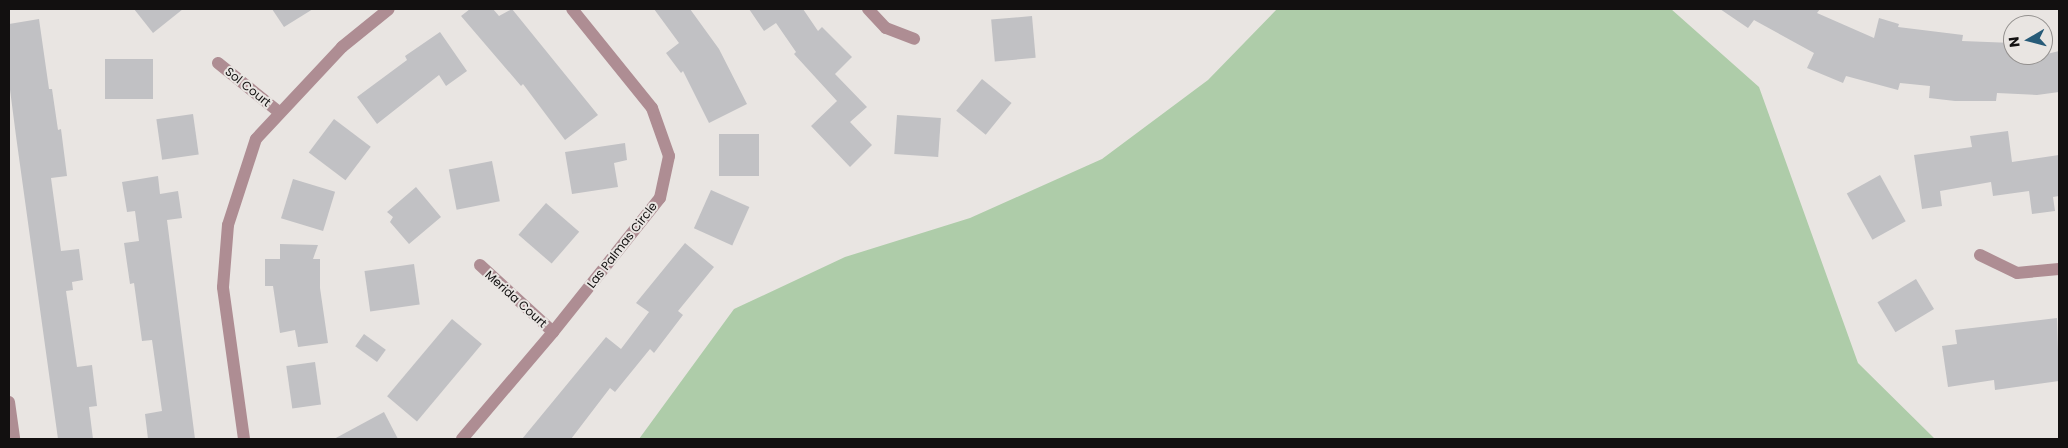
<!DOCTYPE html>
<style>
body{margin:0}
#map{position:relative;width:2068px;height:448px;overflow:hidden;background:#e9e5e2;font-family:Poppins,sans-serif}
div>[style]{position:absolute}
.green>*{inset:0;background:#aecca9}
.building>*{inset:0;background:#c1c1c4;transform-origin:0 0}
.minor>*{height:12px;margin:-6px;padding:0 6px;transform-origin:6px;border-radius:6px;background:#ae8d93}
span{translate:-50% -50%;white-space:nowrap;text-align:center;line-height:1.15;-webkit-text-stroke:4px #e9e5e2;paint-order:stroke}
.street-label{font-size:12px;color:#121010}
.frame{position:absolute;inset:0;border:10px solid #121010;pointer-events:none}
.north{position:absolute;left:2003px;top:15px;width:50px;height:50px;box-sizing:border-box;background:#e9e5e2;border:1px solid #93908e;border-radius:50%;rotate:262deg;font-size:14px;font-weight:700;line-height:20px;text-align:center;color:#121010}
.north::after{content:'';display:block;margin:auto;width:18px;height:22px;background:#275b78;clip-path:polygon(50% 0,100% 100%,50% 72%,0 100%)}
</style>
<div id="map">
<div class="green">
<div style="clip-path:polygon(1277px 9px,1671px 9px,1759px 87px,1858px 363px,1935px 439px,639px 439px,734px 309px,845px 257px,970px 218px,1102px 159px,1208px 80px)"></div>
</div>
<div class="building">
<div style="clip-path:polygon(134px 9px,183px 9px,153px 33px)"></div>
<div style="clip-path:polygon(272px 9px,313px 9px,284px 27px)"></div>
<div style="clip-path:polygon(470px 9px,493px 9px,499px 16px,512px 9px,598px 115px,565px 140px,523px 84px,521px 86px,461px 16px)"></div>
<div style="clip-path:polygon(654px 9px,690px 9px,719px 49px,747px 104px,709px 123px,683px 71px,681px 73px,666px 53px,679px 43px)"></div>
<div style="clip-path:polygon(749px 9px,803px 9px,818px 31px,822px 27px,852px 57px,835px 74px,867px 107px,850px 122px,872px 145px,850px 167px,811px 126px,837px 101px,794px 54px,796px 52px,776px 23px,764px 31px)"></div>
<div style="clip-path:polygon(1720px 9px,1820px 9px,1817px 13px,1874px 38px,1879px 18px,1899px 24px,1898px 27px,1963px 35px,1962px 41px,2013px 43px,2013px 55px,2043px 55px,2059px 51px,2059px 92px,2037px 95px,1997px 93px,1996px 101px,1955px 101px,1929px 98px,1930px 86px,1900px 83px,1898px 90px,1846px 76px,1843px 83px,1807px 68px,1814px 53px,1754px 20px,1748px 28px)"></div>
<div style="left:1032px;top:16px;width:42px;height:41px;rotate:85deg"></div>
<div style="clip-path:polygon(39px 19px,49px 89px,52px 89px,58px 130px,61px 129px,67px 176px,51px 178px,61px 251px,79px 249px,83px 280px,72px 282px,73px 290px,66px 291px,77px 367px,92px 365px,97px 406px,89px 407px,93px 439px,58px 439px,16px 136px,9px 82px,9px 24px)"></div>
<div style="clip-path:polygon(440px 32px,467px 71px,446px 86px,439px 75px,377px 124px,357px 97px,407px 60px,405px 56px)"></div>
<div style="left:105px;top:59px;width:48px;height:40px"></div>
<div style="left:982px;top:79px;width:38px;height:41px;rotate:39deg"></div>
<div style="left:193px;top:114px;width:41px;height:37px;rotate:82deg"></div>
<div style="left:897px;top:115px;width:44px;height:39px;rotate:4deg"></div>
<div style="left:334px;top:119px;width:46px;height:42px;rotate:37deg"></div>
<div style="clip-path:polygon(2008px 131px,2012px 162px,2059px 155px,2059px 196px,2053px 197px,2055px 211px,2032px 214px,2029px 191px,1993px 196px,1991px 182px,1940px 191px,1942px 206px,1922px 209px,1914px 155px,1972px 147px,1970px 136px)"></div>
<div style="left:759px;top:134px;width:42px;height:40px;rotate:90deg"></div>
<div style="clip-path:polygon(625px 143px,627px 160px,614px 163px,618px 187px,572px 194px,565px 152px)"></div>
<div style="left:492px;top:161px;width:41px;height:44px;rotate:79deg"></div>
<div style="left:1880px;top:175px;width:53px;height:38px;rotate:61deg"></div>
<div style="clip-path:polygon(158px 176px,160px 194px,178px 191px,182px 218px,167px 220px,195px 439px,148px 439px,145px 414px,162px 411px,152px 340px,142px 341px,134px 283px,130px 284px,124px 243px,139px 241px,135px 211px,127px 212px,122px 182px)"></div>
<div style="left:293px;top:179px;width:44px;height:41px;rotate:17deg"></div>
<div style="clip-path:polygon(416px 187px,441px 217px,409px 244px,390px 222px,393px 217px,387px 212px)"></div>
<div style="left:711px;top:190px;width:42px;height:42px;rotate:24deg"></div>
<div style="left:546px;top:203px;width:44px;height:42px;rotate:41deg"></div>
<div style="clip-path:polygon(685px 243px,714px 267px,678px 311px,683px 315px,654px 353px,650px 349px,615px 392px,610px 388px,571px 439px,522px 439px,606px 337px,621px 349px,649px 312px,636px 303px)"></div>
<div style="clip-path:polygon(280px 244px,318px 245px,313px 259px,320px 259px,320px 288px,328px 343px,298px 347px,295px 330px,280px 333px,273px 286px,265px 286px,265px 259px,280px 259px)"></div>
<div style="left:414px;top:264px;width:41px;height:50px;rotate:82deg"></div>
<div style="left:1916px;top:279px;width:35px;height:45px;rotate:59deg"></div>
<div style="clip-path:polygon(2057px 318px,2059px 381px,1995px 390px,1994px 380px,1948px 387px,1942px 346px,1957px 344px,1955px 330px)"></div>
<div style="left:452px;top:319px;width:39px;height:101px;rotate:40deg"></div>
<div style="left:364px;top:334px;width:27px;height:15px;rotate:36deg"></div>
<div style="left:315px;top:362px;width:43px;height:29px;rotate:82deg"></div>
<div style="clip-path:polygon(384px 412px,398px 439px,334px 439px)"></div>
</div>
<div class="minor">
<div style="left:868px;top:9px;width:26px;rotate:47deg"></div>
<div style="left:886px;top:28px;width:30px;rotate:21deg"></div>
<div style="left:218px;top:63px;width:78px;rotate:38.8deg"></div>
<div style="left:1980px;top:255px;width:41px;rotate:25.9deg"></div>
<div style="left:2017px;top:273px;width:42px;rotate:-5.4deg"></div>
<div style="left:480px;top:265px;width:99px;rotate:42.5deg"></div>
<div style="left:9px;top:402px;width:37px;rotate:82deg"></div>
<div style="left:244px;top:439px;width:153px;rotate:-97.9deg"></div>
<div style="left:223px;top:287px;width:62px;rotate:-85.4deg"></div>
<div style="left:228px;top:225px;width:90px;rotate:-72deg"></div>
<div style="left:256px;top:139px;width:126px;rotate:-46.9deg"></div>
<div style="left:342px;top:47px;width:60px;rotate:-39deg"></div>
<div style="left:462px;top:439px;width:140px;rotate:-49.6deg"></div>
<div style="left:553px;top:332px;width:171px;rotate:-51.4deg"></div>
<div style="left:660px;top:198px;width:43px;rotate:-77.9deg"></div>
<div style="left:669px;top:156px;width:51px;rotate:-109.5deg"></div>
<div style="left:652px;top:108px;width:127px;rotate:-128.9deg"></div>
</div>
<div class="street-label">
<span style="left:248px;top:87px;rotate:39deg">Sol Court</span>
<span style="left:622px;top:245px;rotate:-52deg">Las Palmas Circle</span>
<span style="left:516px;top:299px;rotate:42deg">Merida Court</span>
</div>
<div class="frame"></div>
<div class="north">N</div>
</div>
